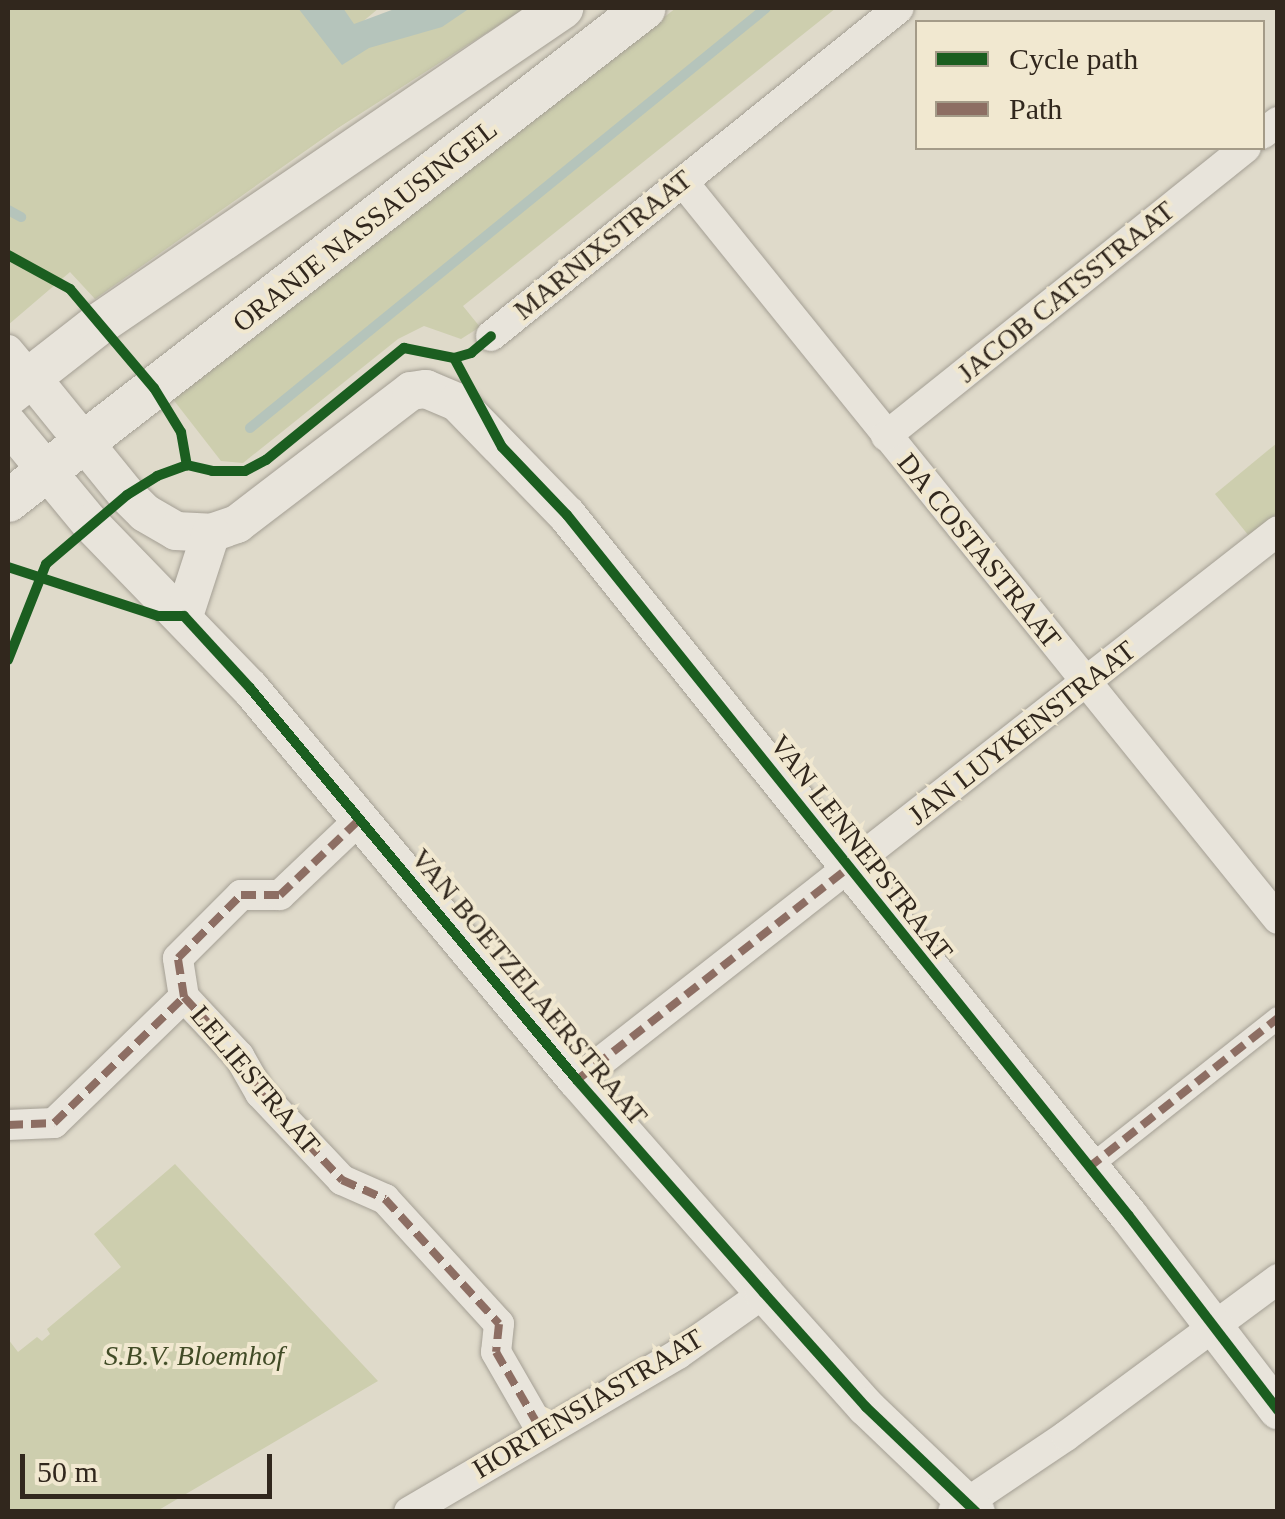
<!DOCTYPE html>
<style>
body{margin:0}
#map{position:relative;width:1285px;height:1519px;overflow:hidden;background:#dfdaca;font-family:"Times New Roman",serif}
div>[style]{position:absolute}
.green>*{inset:0;background:#cdceae}
.water>*{inset:0;background:#b5c4bb}
.stream>*{height:10px;margin:-5px;padding:0 5px;transform-origin:5px;border-radius:5px;background:#b5c4bb}
.roads{filter:drop-shadow(0 0 2px #a49f94) drop-shadow(0 0 2px #a49f94)}
.pedestrian>*{height:22px;margin:-11px;padding:0 11px;transform-origin:11px;border-radius:11px;background:#e8e4db}
.minor>*{height:30px;margin:-15px;padding:0 15px;transform-origin:15px;border-radius:15px;background:#e8e4db}
.tertiary>*{height:38px;margin:-19px;padding:0 19px;transform-origin:19px;border-radius:19px;background:#e8e4db}
.secondary>*{height:42px;margin:-21px;padding:0 21px;transform-origin:21px;border-radius:21px;background:#e8e4db}
.quiet>*{height:8px;margin-top:-4px;transform-origin:0;background:repeating-linear-gradient(90deg,#8d6e63 0 15px,transparent 0 23px)}
.cycleway>*{height:10px;margin:-5px;padding:0 5px;transform-origin:5px;border-radius:5px;background:#1b5e20}
span{translate:-50% -50%;white-space:nowrap;text-align:center;line-height:1.15;-webkit-text-stroke:8px #f1e8d0;paint-order:stroke}
.street-label{font-size:28px;color:#31271d}
.park-label{font-size:28px;color:#414b26;font-style:italic}
.frame{position:absolute;inset:0;border:10px solid #31271d;pointer-events:none}
.legend{position:absolute;left:915px;top:20px;width:350px;height:130px;box-sizing:border-box;background:#f1e8d0;border:2px solid #a49b88;margin:0;padding:12px 18px;list-style:none;font-size:30px;color:#31271d}
.legend li{display:flex;align-items:center;gap:20px;height:50px}
.legend b{width:50px;border:2px solid #a49b88}
.scale{position:absolute;left:20px;top:1454px;width:252px;height:45px;box-sizing:border-box;border:5px solid #31271d;border-top:0;padding-left:12px;font-size:30px;line-height:35px;white-space:nowrap;color:#31271d;-webkit-text-stroke:8px #f1e8d0;paint-order:stroke}
</style>
<div id="map">
<div class="green">
<div style="clip-path:polygon(8px 8px,379px 8px,330px 49px,432px 8px,525px 8px,338px 128px,95px 299px,70px 272px,8px 325px)"></div>
<div style="clip-path:polygon(676px 8px,836px 8px,463px 306px,480px 327px,461px 339px,424px 326px,398px 339px,243px 463px,221px 461px,172px 398px)"></div>
<div style="clip-path:polygon(1277px 443px,1277px 513px,1249px 536px,1215px 494px)"></div>
<div style="clip-path:polygon(175px 1164px,378px 1381px,157px 1511px,8px 1511px,8px 1339px,18px 1352px,37px 1337px,42px 1341px,50px 1334px,47px 1329px,121px 1267px,94px 1234px)"></div>
</div>
<div class="water">
<div style="clip-path:polygon(298px 8px,343px 8px,354px 24px,397px 8px,470px 8px,442px 27px,369px 48px,342px 65px)"></div>
</div>
<div class="stream">
<div style="left:8px;top:210px;width:15px;rotate:28deg"></div>
<div style="left:250px;top:428px;width:665px;rotate:-39.14deg"></div>
</div>
<div class="roads">
<div class="pedestrian">
<div style="left:1088px;top:1168px;width:242px;rotate:-38.3deg"></div>
</div>
<div class="minor">
<div style="left:1262px;top:134px;width:20px;rotate:-37deg"></div>
<div style="left:683px;top:182px;width:947px;rotate:51.09deg"></div>
<div style="left:491px;top:336px;width:523px;rotate:-38.8deg"></div>
<div style="left:8px;top:350px;width:35px;rotate:50deg"></div>
<div style="left:886px;top:436px;width:461px;rotate:-38.7deg"></div>
<div style="left:184px;top:997px;width:81px;rotate:47deg"></div>
<div style="left:239px;top:1056px;width:43px;rotate:60.4deg"></div>
<div style="left:260px;top:1093px;width:120px;rotate:46.7deg"></div>
<div style="left:342px;top:1180px;width:47px;rotate:23.8deg"></div>
<div style="left:385px;top:1199px;width:169px;rotate:47.6deg"></div>
<div style="left:499px;top:1324px;width:28px;rotate:96deg"></div>
<div style="left:496px;top:1352px;width:92px;rotate:60.1deg"></div>
<div style="left:577px;top:1080px;width:890px;rotate:-38.07deg"></div>
<div style="left:8px;top:1125px;width:46px;rotate:-2.5deg"></div>
<div style="left:54px;top:1123px;width:181px;rotate:-44.1deg"></div>
<div style="left:184px;top:997px;width:39px;rotate:-99deg"></div>
<div style="left:178px;top:958px;width:89px;rotate:-45deg"></div>
<div style="left:241px;top:895px;width:39px"></div>
<div style="left:280px;top:895px;width:109px;rotate:-43.5deg"></div>
<div style="left:409px;top:1512px;width:312px;rotate:-30.4deg"></div>
<div style="left:678px;top:1354px;width:105px;rotate:-35.3deg"></div>
<div style="left:953px;top:1512px;width:136px;rotate:-33.9deg"></div>
<div style="left:1066px;top:1436px;width:264px;rotate:-36.5deg"></div>
</div>
<div class="tertiary">
<div style="left:31px;top:377px;width:152px;rotate:50.9deg"></div>
<div style="left:127px;top:495px;width:25px;rotate:45deg"></div>
<div style="left:145px;top:513px;width:36px;rotate:30deg"></div>
<div style="left:176px;top:531px;width:35px;rotate:3deg"></div>
<div style="left:211px;top:533px;width:28px;rotate:-19deg"></div>
<div style="left:237px;top:524px;width:219px;rotate:-37.4deg"></div>
<div style="left:411px;top:391px;width:15px;rotate:-8deg"></div>
<div style="left:426px;top:389px;width:34px;rotate:23deg"></div>
<div style="left:457px;top:402px;width:158px;rotate:45.8deg"></div>
<div style="left:567px;top:515px;width:898px;rotate:51.28deg"></div>
<div style="left:1129px;top:1216px;width:245px;rotate:52.5deg"></div>
<div style="left:8px;top:424px;width:129px;rotate:50.4deg"></div>
<div style="left:90px;top:523px;width:230px;rotate:45.9deg"></div>
<div style="left:250px;top:688px;width:510px;rotate:50.17deg"></div>
<div style="left:577px;top:1080px;width:283px;rotate:48.7deg"></div>
<div style="left:764px;top:1293px;width:153px;rotate:48.2deg"></div>
<div style="left:866px;top:1407px;width:152px;rotate:43.7deg"></div>
<div style="left:184px;top:616px;width:87px;rotate:-72deg"></div>
</div>
<div class="secondary">
<div style="left:8px;top:395px;width:115px;rotate:-38deg"></div>
<div style="left:99px;top:324px;width:561px;rotate:-34.31deg"></div>
<div style="left:8px;top:501px;width:805px;rotate:-37.74deg"></div>
</div>
</div>
<div class="quiet">
<div style="left:184px;top:997px;width:81px;rotate:47deg"></div>
<div style="left:239px;top:1056px;width:43px;rotate:60.4deg"></div>
<div style="left:260px;top:1093px;width:120px;rotate:46.7deg"></div>
<div style="left:342px;top:1180px;width:47px;rotate:23.8deg"></div>
<div style="left:385px;top:1199px;width:169px;rotate:47.6deg"></div>
<div style="left:499px;top:1324px;width:28px;rotate:96deg"></div>
<div style="left:496px;top:1352px;width:92px;rotate:60.1deg"></div>
<div style="left:577px;top:1080px;width:344px;rotate:-38deg"></div>
<div style="left:8px;top:1125px;width:46px;rotate:-2.5deg"></div>
<div style="left:54px;top:1123px;width:181px;rotate:-44.1deg"></div>
<div style="left:184px;top:997px;width:39px;rotate:-99deg"></div>
<div style="left:178px;top:958px;width:89px;rotate:-45deg"></div>
<div style="left:241px;top:895px;width:39px"></div>
<div style="left:280px;top:895px;width:109px;rotate:-43.5deg"></div>
<div style="left:1088px;top:1168px;width:242px;rotate:-38.3deg"></div>
</div>
<div class="cycleway">
<div style="left:8px;top:255px;width:71px;rotate:28.7deg"></div>
<div style="left:70px;top:289px;width:130px;rotate:49.7deg"></div>
<div style="left:154px;top:388px;width:52px;rotate:58.5deg"></div>
<div style="left:181px;top:432px;width:34px;rotate:80deg"></div>
<div style="left:454px;top:358px;width:101px;rotate:61.7deg"></div>
<div style="left:502px;top:447px;width:94px;rotate:46.3deg"></div>
<div style="left:567px;top:515px;width:898px;rotate:51.28deg"></div>
<div style="left:1129px;top:1216px;width:245px;rotate:52.5deg"></div>
<div style="left:8px;top:567px;width:158px;rotate:18.1deg"></div>
<div style="left:158px;top:616px;width:26px"></div>
<div style="left:184px;top:616px;width:98px;rotate:47.5deg"></div>
<div style="left:250px;top:688px;width:510px;rotate:50.17deg"></div>
<div style="left:577px;top:1080px;width:283px;rotate:48.7deg"></div>
<div style="left:764px;top:1293px;width:153px;rotate:48.2deg"></div>
<div style="left:866px;top:1407px;width:152px;rotate:43.7deg"></div>
<div style="left:8px;top:660px;width:103px;rotate:-68.4deg"></div>
<div style="left:46px;top:564px;width:106px;rotate:-40.4deg"></div>
<div style="left:127px;top:495px;width:36px;rotate:-32deg"></div>
<div style="left:157px;top:476px;width:32px;rotate:-20deg"></div>
<div style="left:187px;top:465px;width:26px;rotate:13deg"></div>
<div style="left:212px;top:471px;width:33px"></div>
<div style="left:245px;top:471px;width:24px;rotate:-28deg"></div>
<div style="left:266px;top:460px;width:178px;rotate:-39.1deg"></div>
<div style="left:404px;top:348px;width:51px;rotate:11.3deg"></div>
<div style="left:454px;top:358px;width:18px;rotate:-16deg"></div>
<div style="left:471px;top:353px;width:26px;rotate:-40deg"></div>
</div>
<div class="street-label">
<span style="left:365px;top:226px;rotate:-38deg">ORANJE NASSAUSINGEL</span>
<span style="left:603px;top:245px;rotate:-39deg">MARNIXSTRAAT</span>
<span style="left:1066px;top:292px;rotate:-39deg">JACOB CATSSTRAAT</span>
<span style="left:979px;top:551px;rotate:51deg">DA COSTASTRAAT</span>
<span style="left:1022px;top:733px;rotate:-38deg">JAN LUYKENSTRAAT</span>
<span style="left:861px;top:848px;rotate:52deg">VAN LENNEPSTRAAT</span>
<span style="left:529px;top:987px;rotate:50deg">VAN BOETZELAERSTRAAT</span>
<span style="left:255px;top:1080px;rotate:50deg">LELIESTRAAT</span>
<span style="left:588px;top:1404px;rotate:-31deg">HORTENSIASTRAAT</span>
</div>
<div class="park-label">
<span style="left:194px;top:1356px">S.B.V. Bloemhof</span>
</div>
<div class="frame"></div>
<ul class="legend">
<li><b style="height:12px;background:#1b5e20"></b>Cycle path</li>
<li><b style="height:12px;background:#8d6e63"></b>Path</li>
</ul>
<div class="scale">50 m</div>
</div>
